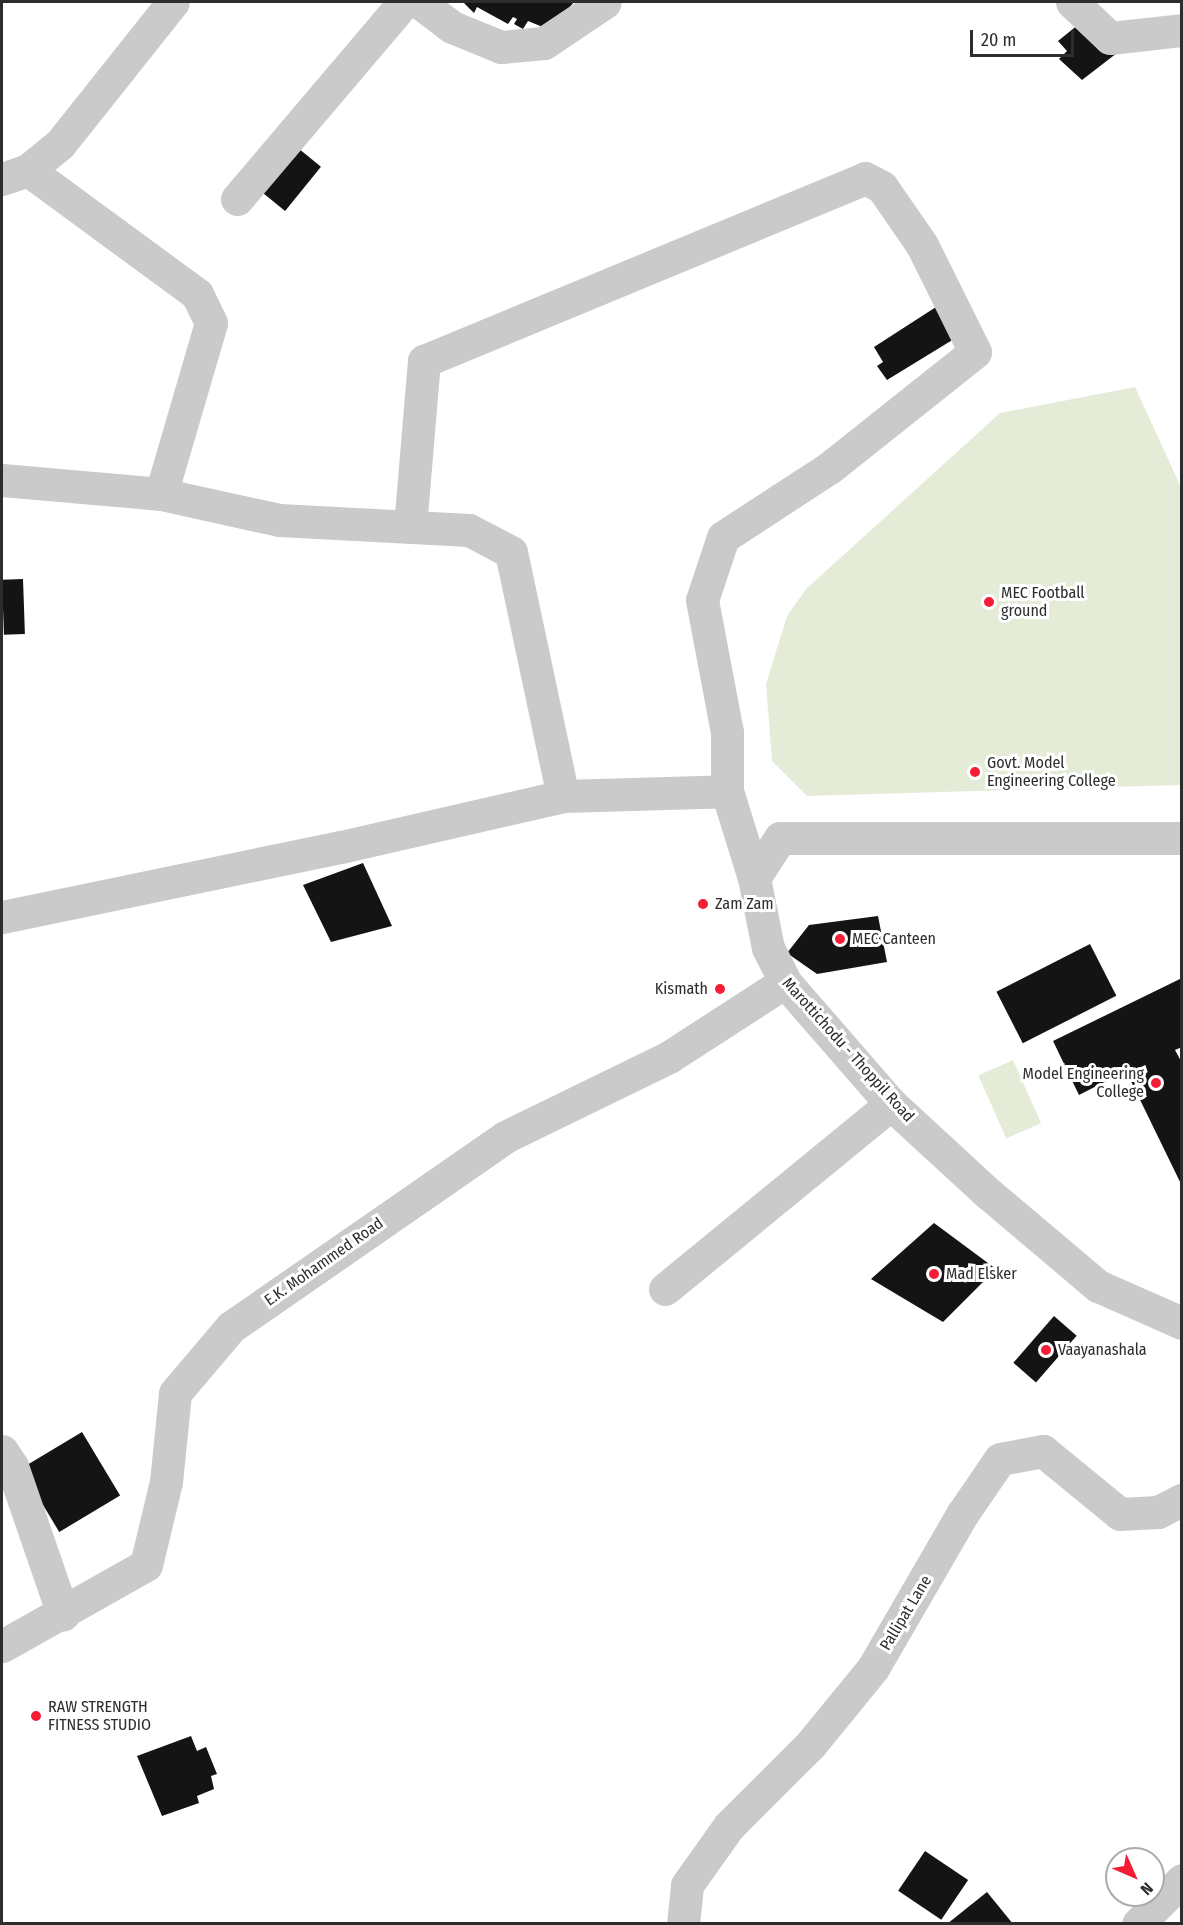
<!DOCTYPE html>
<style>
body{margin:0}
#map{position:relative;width:1183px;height:1925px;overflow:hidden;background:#fff;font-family:"Fira Sans Condensed",sans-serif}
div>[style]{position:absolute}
.green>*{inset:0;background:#e4ecd8;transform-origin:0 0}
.building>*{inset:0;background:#141414;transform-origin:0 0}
.street>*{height:33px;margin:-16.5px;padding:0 16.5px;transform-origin:16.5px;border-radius:16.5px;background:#cacaca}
.dots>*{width:16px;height:16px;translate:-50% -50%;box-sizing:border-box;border:3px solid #fff;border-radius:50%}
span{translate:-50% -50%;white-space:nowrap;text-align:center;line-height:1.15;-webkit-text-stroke:6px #fff;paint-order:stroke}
.poi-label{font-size:16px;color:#2d2d2d}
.left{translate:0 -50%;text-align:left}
.right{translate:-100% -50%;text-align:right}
.street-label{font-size:16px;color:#2d2d2d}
.frame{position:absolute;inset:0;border:3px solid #2d2d2d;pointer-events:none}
.north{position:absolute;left:1105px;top:1847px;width:60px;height:60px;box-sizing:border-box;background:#fff;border:2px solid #ababab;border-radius:50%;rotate:135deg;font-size:16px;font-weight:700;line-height:24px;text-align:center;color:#2d2d2d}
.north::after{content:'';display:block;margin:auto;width:21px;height:27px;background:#f51d36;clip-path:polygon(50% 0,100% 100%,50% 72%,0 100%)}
.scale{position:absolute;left:970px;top:30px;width:104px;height:27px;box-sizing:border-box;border:3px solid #2d2d2d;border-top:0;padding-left:8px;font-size:18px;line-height:21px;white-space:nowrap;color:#2d2d2d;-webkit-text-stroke:4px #fff;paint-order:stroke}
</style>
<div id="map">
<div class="green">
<div style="clip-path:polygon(1135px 387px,1181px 487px,1181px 785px,807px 796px,772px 761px,766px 684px,787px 616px,806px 589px,1000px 413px)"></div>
<div style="left:1013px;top:1060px;width:69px;height:38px;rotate:66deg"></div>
</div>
<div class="building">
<div style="clip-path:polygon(463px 2px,574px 2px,550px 30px,528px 21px,523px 29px,514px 24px,517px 19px,513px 17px,508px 24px,477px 7px,474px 13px)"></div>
<div style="clip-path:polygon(1084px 20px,1117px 53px,1082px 80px,1059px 59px,1067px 51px,1058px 41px)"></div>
<div style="left:293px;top:144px;width:36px;height:57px;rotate:39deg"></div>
<div style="clip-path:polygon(936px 307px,954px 339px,887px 380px,877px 366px,883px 362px,874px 347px)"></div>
<div style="left:23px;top:579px;width:55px;height:21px;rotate:88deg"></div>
<div style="clip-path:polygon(363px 863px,392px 926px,331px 942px,303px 885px)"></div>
<div style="clip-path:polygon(878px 916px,887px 962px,817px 974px,787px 953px,809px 925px)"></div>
<div style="left:1090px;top:944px;width:58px;height:105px;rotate:63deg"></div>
<div style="clip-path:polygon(1182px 978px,1182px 1047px,1175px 1050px,1182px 1063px,1182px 1186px,1126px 1071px,1079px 1095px,1053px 1041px)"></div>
<div style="clip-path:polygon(934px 1223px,996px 1269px,943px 1322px,871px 1279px)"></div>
<div style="left:1054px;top:1316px;width:30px;height:62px;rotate:41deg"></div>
<div style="left:82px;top:1432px;width:74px;height:71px;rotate:59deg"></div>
<div style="clip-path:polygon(191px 1736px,197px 1751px,206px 1747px,217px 1774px,211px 1776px,214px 1789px,197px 1796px,199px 1803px,162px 1816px,137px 1756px)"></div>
<div style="left:925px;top:1851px;width:52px;height:48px;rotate:34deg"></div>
<div style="clip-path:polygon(987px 1892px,1013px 1924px,947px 1924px)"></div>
</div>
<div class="street">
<div style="left:419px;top:2px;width:41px;rotate:37.1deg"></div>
<div style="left:452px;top:27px;width:53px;rotate:22.2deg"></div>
<div style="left:501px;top:47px;width:43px;rotate:-5.3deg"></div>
<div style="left:544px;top:43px;width:73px;rotate:-33.9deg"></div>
<div style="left:1072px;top:2px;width:52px;rotate:43.5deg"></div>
<div style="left:1110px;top:38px;width:72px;rotate:-6.3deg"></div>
<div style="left:28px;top:170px;width:210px;rotate:36.3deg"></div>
<div style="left:197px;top:294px;width:32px;rotate:64deg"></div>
<div style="left:211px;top:323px;width:178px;rotate:106.3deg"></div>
<div style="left:2px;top:179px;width:28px;rotate:-19deg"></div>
<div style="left:28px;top:170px;width:41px;rotate:-39.1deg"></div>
<div style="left:60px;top:144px;width:181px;rotate:-51.5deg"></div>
<div style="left:237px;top:199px;width:258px;rotate:-49.7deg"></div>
<div style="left:2px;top:480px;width:160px;rotate:5deg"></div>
<div style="left:161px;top:494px;width:121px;rotate:12.4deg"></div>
<div style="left:279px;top:520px;width:190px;rotate:3deg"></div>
<div style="left:469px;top:530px;width:47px;rotate:27.6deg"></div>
<div style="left:511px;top:552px;width:249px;rotate:78deg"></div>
<div style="left:410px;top:527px;width:167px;rotate:-85.2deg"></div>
<div style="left:424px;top:361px;width:477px;rotate:-22.5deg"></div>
<div style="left:865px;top:178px;width:19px;rotate:28deg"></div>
<div style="left:882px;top:187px;width:70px;rotate:55.4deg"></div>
<div style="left:922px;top:245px;width:119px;rotate:63.6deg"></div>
<div style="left:975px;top:352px;width:186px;rotate:141.5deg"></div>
<div style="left:829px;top:468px;width:126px;rotate:146.9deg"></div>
<div style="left:723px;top:537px;width:66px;rotate:108.4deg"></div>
<div style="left:702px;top:600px;width:134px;rotate:79.3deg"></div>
<div style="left:727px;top:732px;width:59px;rotate:90deg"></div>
<div style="left:727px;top:791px;width:91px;rotate:72.8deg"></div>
<div style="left:1182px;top:838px;width:402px;rotate:180deg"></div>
<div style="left:780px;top:838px;width:48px;rotate:123deg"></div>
<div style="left:754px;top:878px;width:71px;rotate:78.7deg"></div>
<div style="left:768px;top:948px;width:38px;rotate:63deg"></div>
<div style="left:785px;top:982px;width:162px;rotate:49deg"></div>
<div style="left:891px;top:1104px;width:133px;rotate:42.6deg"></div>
<div style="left:989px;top:1194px;width:143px;rotate:40.2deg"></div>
<div style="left:1098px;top:1286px;width:92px;rotate:23.8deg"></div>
<div style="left:2px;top:917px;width:346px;rotate:-11.7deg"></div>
<div style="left:341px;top:847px;width:228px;rotate:-12.9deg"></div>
<div style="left:563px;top:796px;width:164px;rotate:-1.7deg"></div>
<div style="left:665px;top:1289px;width:292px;rotate:-39.3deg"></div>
<div style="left:2px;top:1451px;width:18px;rotate:56deg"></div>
<div style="left:12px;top:1466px;width:157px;rotate:71deg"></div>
<div style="left:2px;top:1646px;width:165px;rotate:-29.4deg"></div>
<div style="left:146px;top:1565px;width:85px;rotate:-76.5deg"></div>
<div style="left:166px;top:1482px;width:89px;rotate:-84.2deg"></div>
<div style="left:175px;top:1393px;width:87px;rotate:-49.7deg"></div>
<div style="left:231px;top:1327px;width:333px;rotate:-34.7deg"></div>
<div style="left:505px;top:1137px;width:182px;rotate:-26deg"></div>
<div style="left:669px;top:1057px;width:138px;rotate:-32.9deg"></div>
<div style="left:683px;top:1924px;width:39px;rotate:-84deg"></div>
<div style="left:687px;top:1885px;width:72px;rotate:-54.6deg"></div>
<div style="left:729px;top:1826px;width:116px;rotate:-45deg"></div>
<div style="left:811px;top:1744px;width:98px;rotate:-50.8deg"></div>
<div style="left:873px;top:1668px;width:179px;rotate:-59.9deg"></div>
<div style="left:963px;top:1513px;width:65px;rotate:-55.6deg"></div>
<div style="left:1000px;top:1459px;width:44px;rotate:-10.5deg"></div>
<div style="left:1043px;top:1451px;width:99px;rotate:39.3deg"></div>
<div style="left:1120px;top:1514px;width:38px;rotate:-3deg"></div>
<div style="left:1158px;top:1512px;width:27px;rotate:-27deg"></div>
<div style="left:1138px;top:1924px;width:62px;rotate:-45deg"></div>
</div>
<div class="dots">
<div style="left:989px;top:602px;background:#f51d36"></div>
<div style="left:975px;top:772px;background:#f51d36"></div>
<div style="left:703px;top:904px;background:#f51d36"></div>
<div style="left:840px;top:939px;background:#f51d36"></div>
<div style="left:720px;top:989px;background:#f51d36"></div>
<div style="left:1156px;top:1083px;background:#f51d36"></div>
<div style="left:934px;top:1274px;background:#f51d36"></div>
<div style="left:1046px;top:1350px;background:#f51d36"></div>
<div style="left:36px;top:1716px;background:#f51d36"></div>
</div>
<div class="poi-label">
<span class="left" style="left:1001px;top:602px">MEC Football<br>ground</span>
<span class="left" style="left:987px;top:772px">Govt. Model<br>Engineering College</span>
<span class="left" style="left:715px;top:904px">Zam Zam</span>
<span class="left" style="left:852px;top:939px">MEC Canteen</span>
<span class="right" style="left:708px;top:989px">Kismath</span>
<span class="right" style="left:1144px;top:1083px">Model Engineering<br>College</span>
<span class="left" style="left:946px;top:1274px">Mad Elsker</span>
<span class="left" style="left:1058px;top:1350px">Vaayanashala</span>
<span class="left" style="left:48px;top:1716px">RAW STRENGTH<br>FITNESS STUDIO</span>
</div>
<div class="street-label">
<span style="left:848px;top:1050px;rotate:48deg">Marottichodu - Thoppil Road</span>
<span style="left:324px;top:1262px;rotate:-35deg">E.K. Mohammed Road</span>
<span style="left:906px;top:1613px;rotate:-59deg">Pallipat Lane</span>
</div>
<div class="frame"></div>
<div class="north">N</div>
<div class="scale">20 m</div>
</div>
